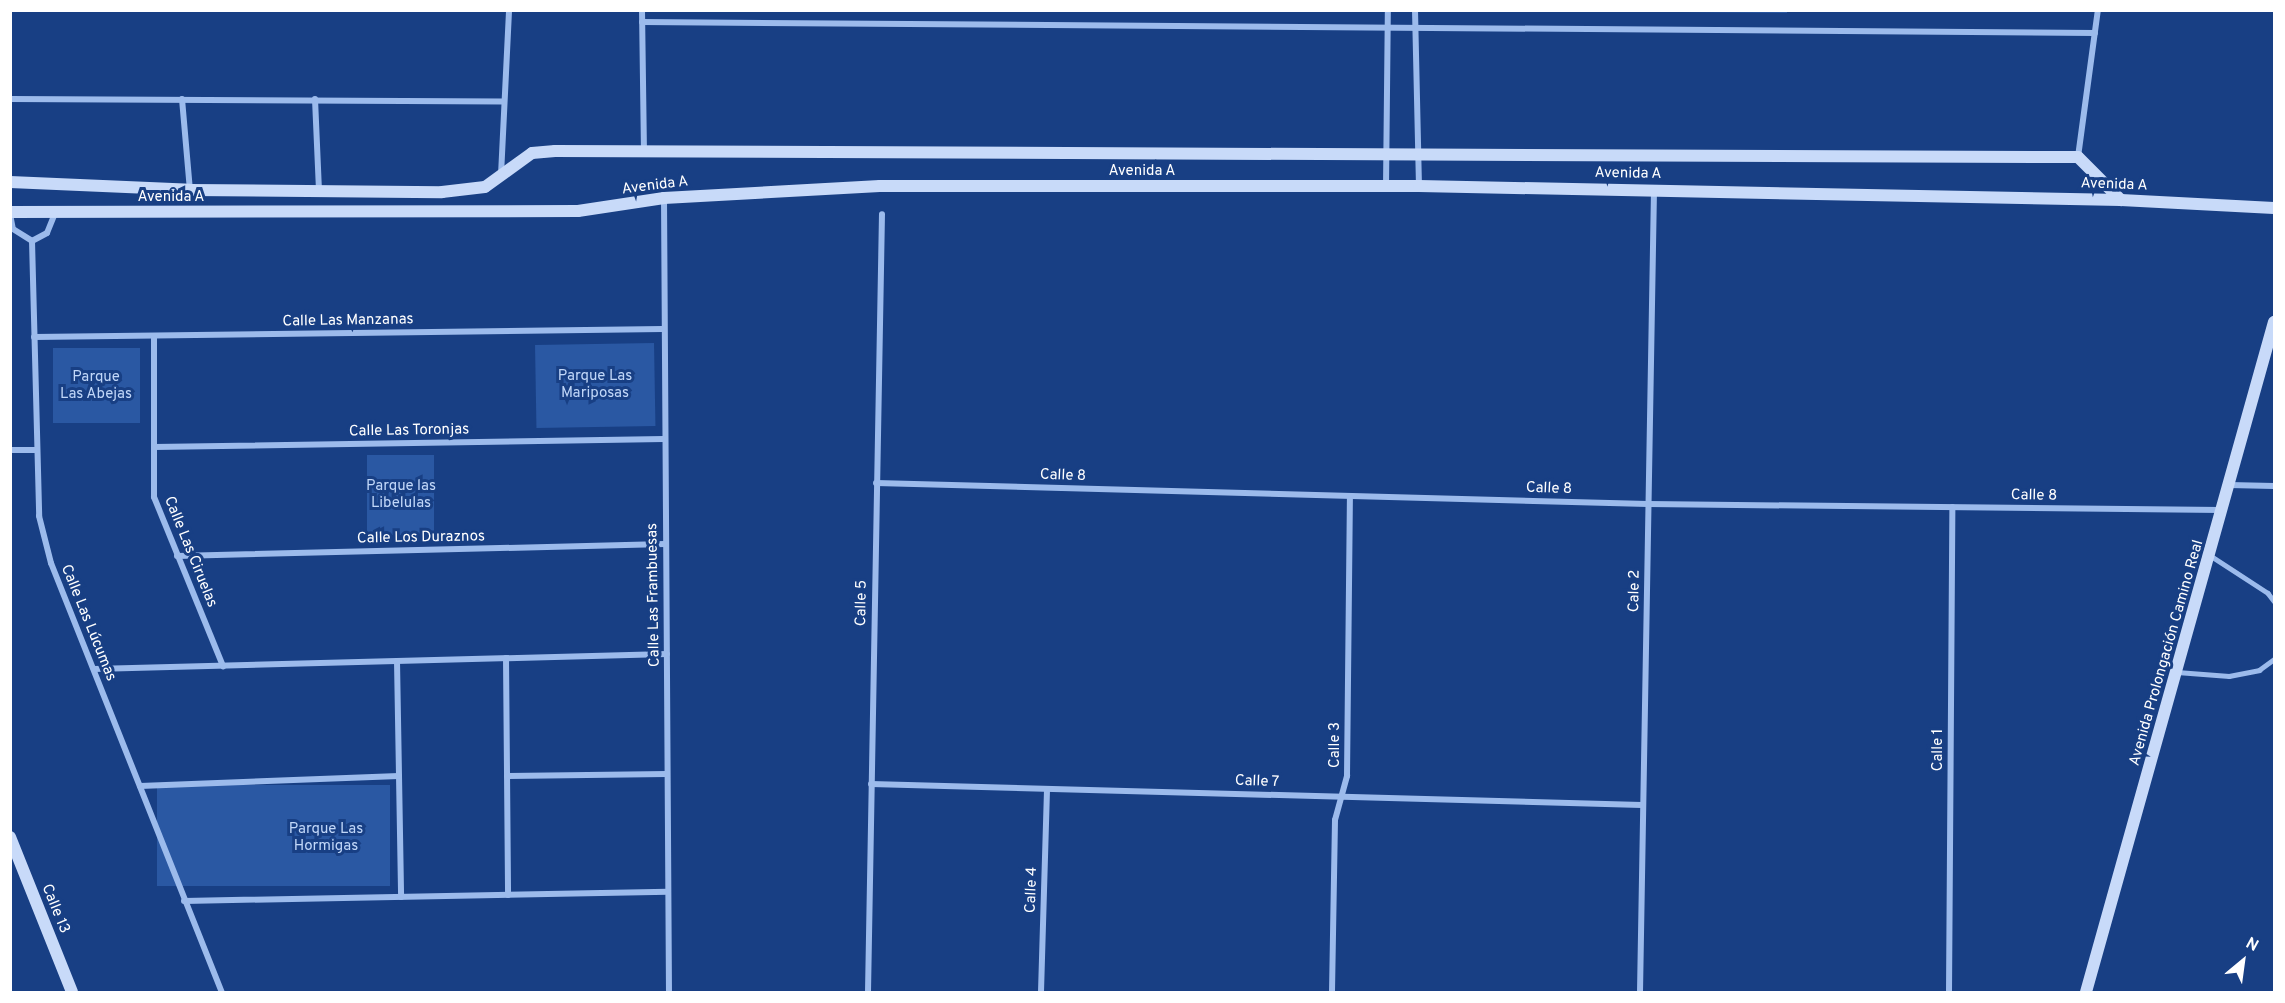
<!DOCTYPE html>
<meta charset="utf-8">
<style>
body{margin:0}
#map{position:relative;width:2285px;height:1003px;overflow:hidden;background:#183f84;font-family:Overpass,sans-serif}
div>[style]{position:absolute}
.green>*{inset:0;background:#2a58a3;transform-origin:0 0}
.lane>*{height:4.5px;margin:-2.25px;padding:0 2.25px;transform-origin:2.25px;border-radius:2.25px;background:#9cbbec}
.street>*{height:6px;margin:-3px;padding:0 3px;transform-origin:3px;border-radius:3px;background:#9cbbec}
.secondary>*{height:12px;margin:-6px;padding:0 6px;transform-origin:6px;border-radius:6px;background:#c8daf9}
span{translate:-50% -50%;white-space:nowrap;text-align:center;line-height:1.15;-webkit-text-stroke:6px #183f84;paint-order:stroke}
.street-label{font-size:15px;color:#fff}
.park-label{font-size:15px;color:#c1d7f9}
.frame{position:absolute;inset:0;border:12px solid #fff;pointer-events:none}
.north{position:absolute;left:2213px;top:931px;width:60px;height:60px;-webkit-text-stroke:4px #183f84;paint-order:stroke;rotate:29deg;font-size:16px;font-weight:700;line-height:24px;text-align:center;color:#fff}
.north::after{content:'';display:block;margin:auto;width:21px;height:27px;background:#fff;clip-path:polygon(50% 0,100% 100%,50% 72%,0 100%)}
</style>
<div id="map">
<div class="green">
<div style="clip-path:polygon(1677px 10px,1787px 10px,1787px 13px,1677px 12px)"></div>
<div style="left:654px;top:343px;width:83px;height:119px;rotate:89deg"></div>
<div style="left:53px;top:348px;width:87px;height:75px"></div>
<div style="left:367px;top:455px;width:67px;height:80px"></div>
<div style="left:390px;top:785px;width:101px;height:233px;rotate:90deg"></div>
</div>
<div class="lane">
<div style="left:2211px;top:556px;width:68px;rotate:33deg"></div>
<div style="left:2268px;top:593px;width:10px;rotate:53deg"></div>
<div style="left:2177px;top:672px;width:52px;rotate:4.4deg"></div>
<div style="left:2229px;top:676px;width:31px;rotate:-11deg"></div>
<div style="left:2259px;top:670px;width:19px;rotate:-36deg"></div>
</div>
<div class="street">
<div style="left:642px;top:10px;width:140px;rotate:89.2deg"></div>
<div style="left:1415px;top:10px;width:176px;rotate:88.7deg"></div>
<div style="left:642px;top:22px;width:1453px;rotate:0.43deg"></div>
<div style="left:10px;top:99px;width:493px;rotate:0.3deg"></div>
<div style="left:182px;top:99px;width:91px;rotate:85deg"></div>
<div style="left:315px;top:99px;width:92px;rotate:87.5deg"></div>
<div style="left:2078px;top:157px;width:148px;rotate:-82.3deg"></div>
<div style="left:501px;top:175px;width:165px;rotate:-87.2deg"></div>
<div style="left:1386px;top:187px;width:177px;rotate:-89.4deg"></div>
<div style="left:664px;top:198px;width:794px;rotate:89.64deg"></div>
<div style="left:10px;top:214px;width:15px;rotate:79deg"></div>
<div style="left:13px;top:229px;width:22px;rotate:32deg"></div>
<div style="left:32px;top:241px;width:17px;rotate:-28deg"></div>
<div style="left:47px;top:233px;width:22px;rotate:-68deg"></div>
<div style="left:32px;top:241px;width:275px;rotate:88.5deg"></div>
<div style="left:39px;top:516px;width:49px;rotate:75.7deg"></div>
<div style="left:51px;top:563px;width:462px;rotate:68.3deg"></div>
<div style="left:154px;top:336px;width:161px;rotate:90deg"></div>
<div style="left:154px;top:497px;width:183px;rotate:67.8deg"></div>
<div style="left:34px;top:337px;width:629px;rotate:-0.73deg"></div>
<div style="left:154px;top:447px;width:510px;rotate:-0.9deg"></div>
<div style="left:10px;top:450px;width:25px"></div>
<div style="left:876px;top:483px;width:772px;rotate:1.56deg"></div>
<div style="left:1648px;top:504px;width:573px;rotate:0.6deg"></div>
<div style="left:2229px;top:485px;width:45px;rotate:1.3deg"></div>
<div style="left:177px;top:556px;width:488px;rotate:-1.4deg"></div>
<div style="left:506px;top:658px;width:237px;rotate:89.5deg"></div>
<div style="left:397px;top:661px;width:236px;rotate:89deg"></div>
<div style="left:94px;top:669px;width:573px;rotate:-1.5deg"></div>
<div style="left:507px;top:776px;width:160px;rotate:-0.7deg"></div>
<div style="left:871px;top:784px;width:771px;rotate:1.56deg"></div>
<div style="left:140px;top:786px;width:259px;rotate:-2.2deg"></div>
<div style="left:184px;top:901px;width:484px;rotate:-1.1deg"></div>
<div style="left:868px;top:992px;width:778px;rotate:-88.97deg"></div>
<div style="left:1041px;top:992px;width:203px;rotate:-88.3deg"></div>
<div style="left:1332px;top:992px;width:172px;rotate:-89deg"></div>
<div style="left:1335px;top:820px;width:46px;rotate:-74.7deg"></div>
<div style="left:1347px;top:776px;width:280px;rotate:-89.4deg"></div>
<div style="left:1640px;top:992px;width:802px;rotate:-89deg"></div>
<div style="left:1949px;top:992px;width:485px;rotate:-89.6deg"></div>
</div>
<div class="secondary">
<div style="left:10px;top:182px;width:180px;rotate:2.5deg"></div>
<div style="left:190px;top:190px;width:252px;rotate:0.5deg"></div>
<div style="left:442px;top:192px;width:43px;rotate:-6.6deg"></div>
<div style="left:485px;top:187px;width:58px;rotate:-35.9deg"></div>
<div style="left:532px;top:153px;width:23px;rotate:-5deg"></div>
<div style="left:555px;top:151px;width:1523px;rotate:0.23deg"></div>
<div style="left:2078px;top:157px;width:61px;rotate:45deg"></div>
<div style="left:10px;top:212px;width:568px;rotate:-0.1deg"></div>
<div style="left:578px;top:211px;width:87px;rotate:-8.6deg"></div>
<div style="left:664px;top:198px;width:216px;rotate:-3.2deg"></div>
<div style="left:880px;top:186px;width:539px"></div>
<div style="left:1419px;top:186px;width:702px;rotate:1.14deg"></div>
<div style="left:2121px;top:200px;width:153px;rotate:3deg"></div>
<div style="left:10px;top:837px;width:167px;rotate:68.2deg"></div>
<div style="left:2086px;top:992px;width:696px;rotate:-74.33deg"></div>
</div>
<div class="street-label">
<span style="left:1142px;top:172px">Avenida A</span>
<span style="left:1628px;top:174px;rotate:1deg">Avenida A</span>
<span style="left:2114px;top:185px;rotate:2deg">Avenida A</span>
<span style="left:655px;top:186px;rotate:-7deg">Avenida A</span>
<span style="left:171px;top:198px">Avenida A</span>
<span style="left:348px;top:321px;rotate:-1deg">Calle Las Manzanas</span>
<span style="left:409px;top:431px;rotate:-1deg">Calle Las Toronjas</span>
<span style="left:1063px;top:476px;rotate:2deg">Calle 8</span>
<span style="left:1549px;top:489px;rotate:2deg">Calle 8</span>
<span style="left:2034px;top:496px;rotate:1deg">Calle 8</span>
<span style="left:421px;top:538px;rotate:-1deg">Calle Los Duraznos</span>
<span style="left:190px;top:552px;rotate:68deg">Calle Las Ciruelas</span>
<span style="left:1635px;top:591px;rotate:-89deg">Cale 2</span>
<span style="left:654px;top:595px;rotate:-91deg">Calle Las Frambuesas</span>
<span style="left:862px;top:603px;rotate:-89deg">Calle 5</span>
<span style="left:88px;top:623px;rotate:68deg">Calle Las Lúcumas</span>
<span style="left:2167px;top:653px;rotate:-74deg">Avenida Prolongación Camino Real</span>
<span style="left:1336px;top:745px;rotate:-90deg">Calle 3</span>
<span style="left:1939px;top:750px;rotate:-90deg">Calle 1</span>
<span style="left:1257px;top:782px;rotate:2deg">Calle 7</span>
<span style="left:1032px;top:890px;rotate:-88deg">Calle 4</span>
<span style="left:55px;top:909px;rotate:68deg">Calle 13</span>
</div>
<div class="park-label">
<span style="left:595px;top:385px">Parque Las<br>Mariposas</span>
<span style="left:96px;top:386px">Parque<br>Las Abejas</span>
<span style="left:401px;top:495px">Parque las<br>Libelulas</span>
<span style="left:326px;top:838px">Parque Las<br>Hormigas</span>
</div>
<div class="frame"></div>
<div class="north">N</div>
</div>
